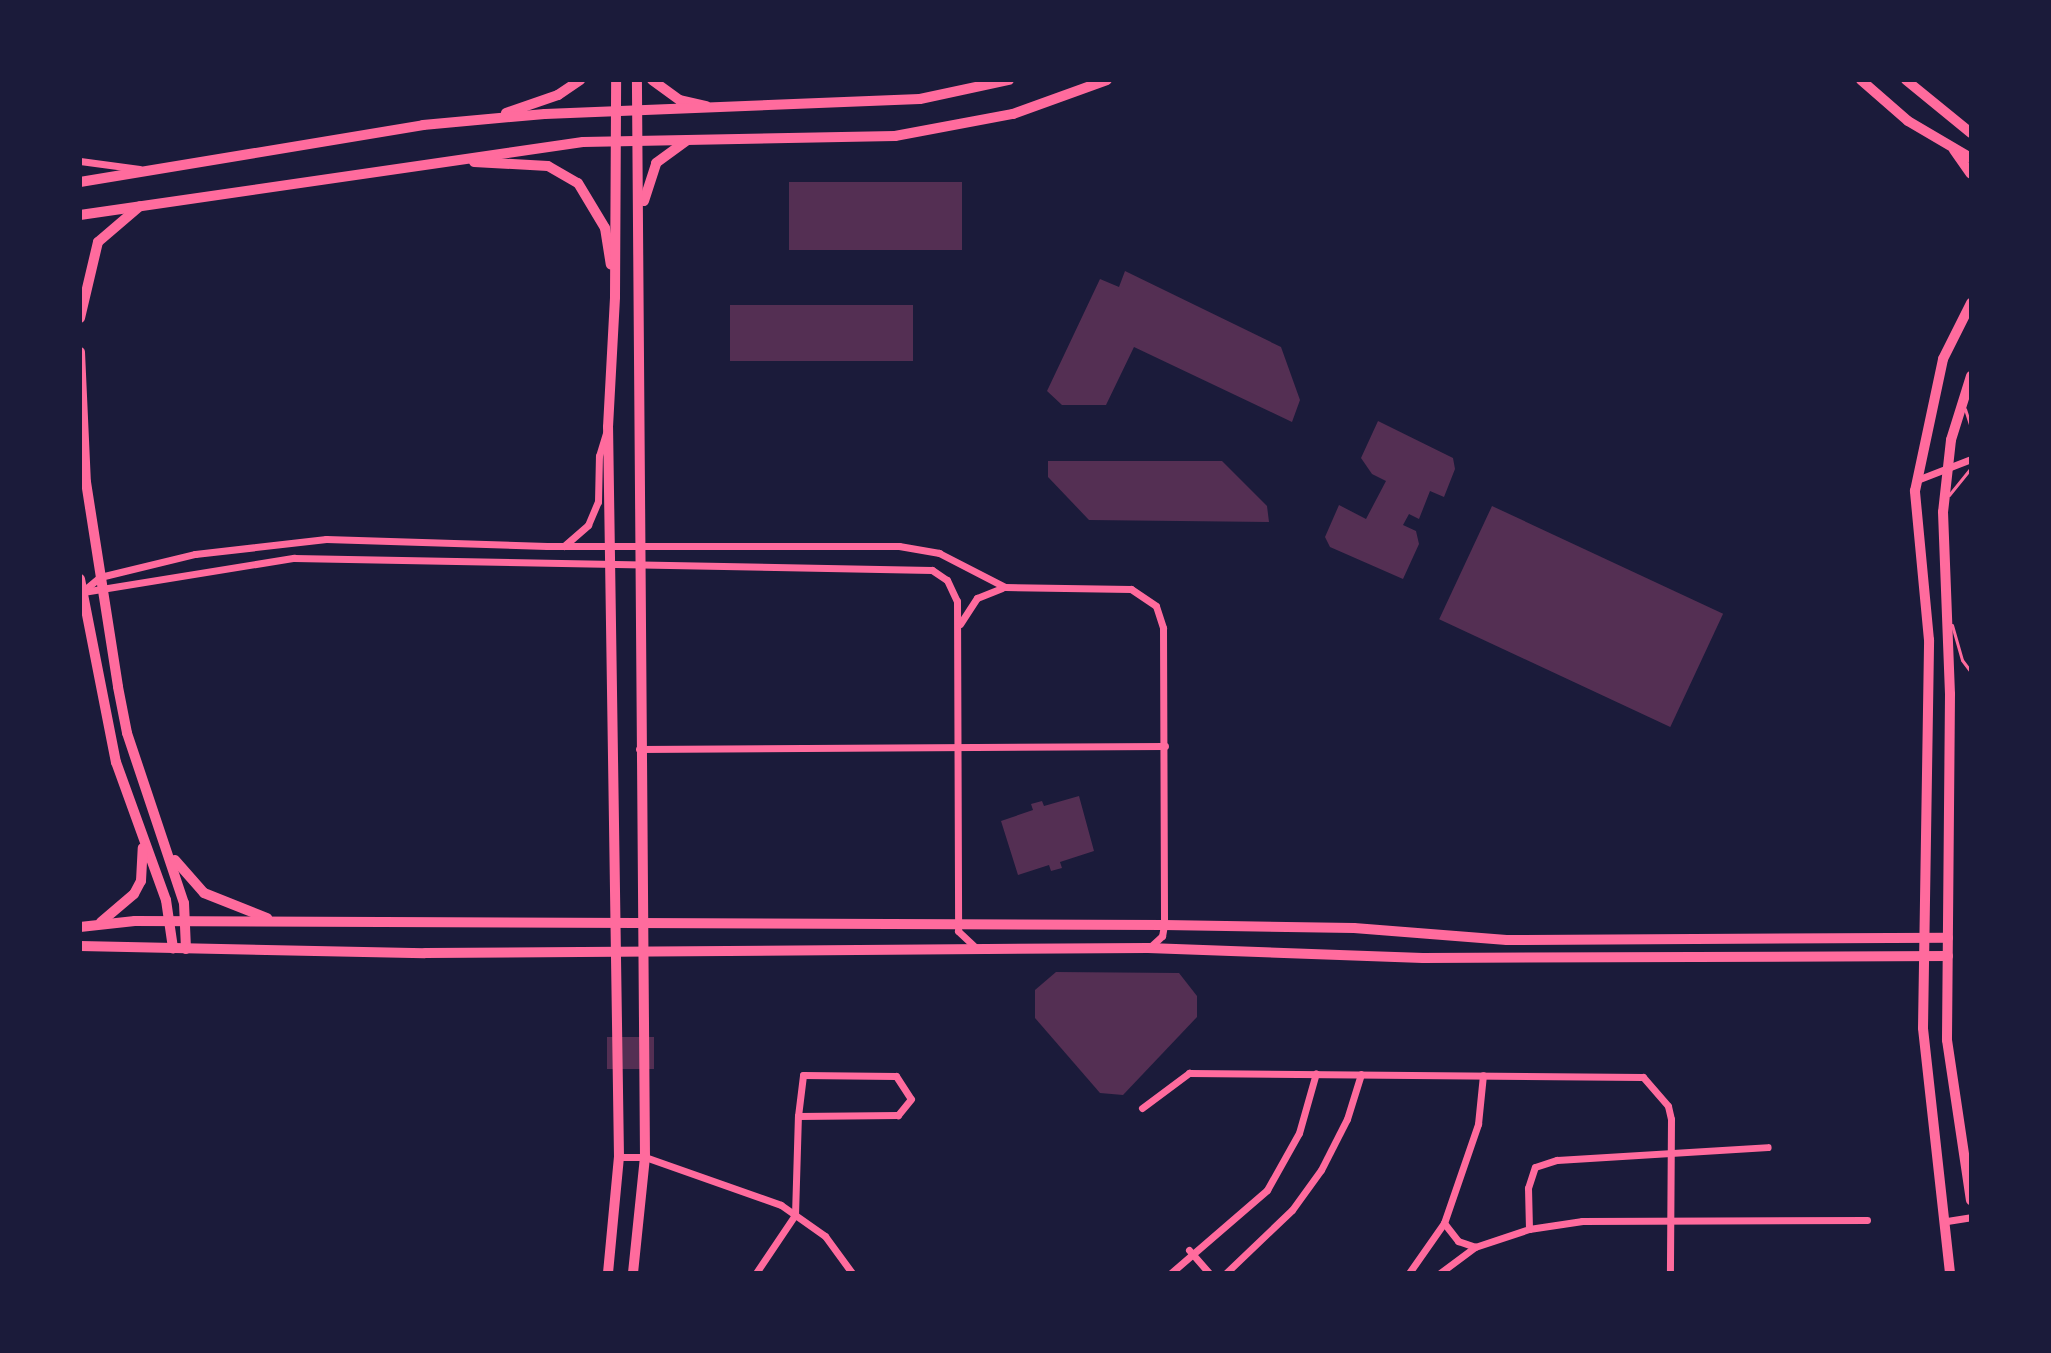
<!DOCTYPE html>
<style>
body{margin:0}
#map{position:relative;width:2051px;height:1353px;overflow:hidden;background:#1b1b3a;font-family:Roboto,sans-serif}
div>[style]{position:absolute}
.building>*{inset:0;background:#542f53;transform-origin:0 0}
.service>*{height:3px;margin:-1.5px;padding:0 1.5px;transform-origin:1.5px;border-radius:1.5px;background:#ff6b9d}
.minor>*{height:7px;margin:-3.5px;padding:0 3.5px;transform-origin:3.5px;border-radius:3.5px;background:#ff6b9d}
.secondary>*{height:10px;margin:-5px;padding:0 5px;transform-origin:5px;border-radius:5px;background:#ff6b9d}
span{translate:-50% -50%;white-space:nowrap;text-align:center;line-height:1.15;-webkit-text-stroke:6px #1b1b3a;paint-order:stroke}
.frame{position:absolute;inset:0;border:82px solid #1b1b3a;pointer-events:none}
</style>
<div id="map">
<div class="building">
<div style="left:789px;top:182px;width:173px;height:68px"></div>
<div style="clip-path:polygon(1125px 271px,1281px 347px,1300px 400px,1292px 422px,1134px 347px,1106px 405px,1062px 405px,1047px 391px,1100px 279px,1119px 287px)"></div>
<div style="left:730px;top:305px;width:183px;height:56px"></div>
<div style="clip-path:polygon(1378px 421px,1453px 458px,1455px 469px,1444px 497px,1430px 491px,1419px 519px,1409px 514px,1403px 525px,1416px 531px,1419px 544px,1403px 579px,1330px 547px,1325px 537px,1339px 505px,1366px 519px,1386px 481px,1372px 474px,1361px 458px)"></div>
<div style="clip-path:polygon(1048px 461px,1222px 461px,1267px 506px,1269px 522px,1089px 520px,1048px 477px)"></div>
<div style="left:1492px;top:506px;width:255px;height:125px;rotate:25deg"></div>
<div style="clip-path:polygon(1079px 796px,1094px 851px,1060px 862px,1062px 868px,1051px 871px,1049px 865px,1018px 875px,1001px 821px,1033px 810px,1031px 804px,1042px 801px,1044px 806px)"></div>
<div style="clip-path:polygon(1056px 972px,1179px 973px,1197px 996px,1197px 1017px,1123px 1095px,1100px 1093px,1035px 1018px,1035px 990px)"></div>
<div style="left:654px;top:1037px;width:32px;height:47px;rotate:90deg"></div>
</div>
<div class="service">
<div style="left:1965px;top:409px;width:20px;rotate:72deg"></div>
<div style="left:1949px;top:495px;width:35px;rotate:-51deg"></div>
<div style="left:1952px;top:625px;width:36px;rotate:74deg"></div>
<div style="left:1962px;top:660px;width:15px;rotate:53deg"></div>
</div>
<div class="minor">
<div style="left:80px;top:161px;width:60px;rotate:7.7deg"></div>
<div style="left:1917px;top:480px;width:58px;rotate:-21.3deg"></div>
<div style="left:564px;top:546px;width:32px;rotate:-41deg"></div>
<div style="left:588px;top:525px;width:25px;rotate:-67deg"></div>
<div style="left:598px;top:502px;width:46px;rotate:-88.8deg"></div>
<div style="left:599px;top:456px;width:24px;rotate:-73deg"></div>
<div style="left:82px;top:592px;width:23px;rotate:-40deg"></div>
<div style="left:100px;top:577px;width:98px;rotate:-13.6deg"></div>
<div style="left:195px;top:554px;width:132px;rotate:-6.5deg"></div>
<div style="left:326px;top:539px;width:221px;rotate:1.8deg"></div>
<div style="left:547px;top:546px;width:352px"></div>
<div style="left:899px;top:546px;width:41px;rotate:9.9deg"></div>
<div style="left:939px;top:553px;width:74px;rotate:27.3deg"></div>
<div style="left:1005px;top:587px;width:126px;rotate:0.9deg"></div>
<div style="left:1131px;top:589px;width:30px;rotate:34deg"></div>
<div style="left:1156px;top:606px;width:23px;rotate:72deg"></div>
<div style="left:1163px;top:628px;width:297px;rotate:89.8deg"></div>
<div style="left:1164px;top:925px;width:11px;rotate:100deg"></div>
<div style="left:1162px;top:936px;width:16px;rotate:137deg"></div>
<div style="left:83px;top:592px;width:214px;rotate:-9.2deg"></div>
<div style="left:294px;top:558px;width:638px;rotate:1.08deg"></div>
<div style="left:932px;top:570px;width:18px;rotate:34deg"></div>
<div style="left:947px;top:580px;width:23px;rotate:65deg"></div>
<div style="left:957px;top:601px;width:330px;rotate:89.8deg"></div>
<div style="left:958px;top:931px;width:23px;rotate:43deg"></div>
<div style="left:960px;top:624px;width:31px;rotate:-57deg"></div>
<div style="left:977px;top:598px;width:27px;rotate:-22deg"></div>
<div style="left:639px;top:749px;width:526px;rotate:-0.33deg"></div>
<div style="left:1142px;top:1108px;width:59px;rotate:-36.7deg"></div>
<div style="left:1189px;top:1073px;width:454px;rotate:0.5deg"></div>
<div style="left:1643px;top:1077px;width:38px;rotate:49deg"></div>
<div style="left:1668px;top:1106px;width:13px;rotate:77deg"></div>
<div style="left:1671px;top:1119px;width:154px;rotate:90.4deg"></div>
<div style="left:619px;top:1157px;width:26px"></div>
<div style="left:645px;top:1157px;width:144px;rotate:19.4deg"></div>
<div style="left:781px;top:1205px;width:54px;rotate:35.2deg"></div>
<div style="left:825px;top:1236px;width:46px;rotate:53.9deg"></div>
<div style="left:1947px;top:1221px;width:24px;rotate:-9deg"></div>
<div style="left:1444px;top:1223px;width:23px;rotate:52deg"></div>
<div style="left:1458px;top:1241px;width:18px;rotate:19deg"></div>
<div style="left:1529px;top:1229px;width:41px;rotate:-91.4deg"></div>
<div style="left:1528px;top:1188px;width:22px;rotate:-72deg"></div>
<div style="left:1535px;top:1167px;width:23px;rotate:-18deg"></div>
<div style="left:1557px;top:1160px;width:211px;rotate:-3.5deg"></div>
<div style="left:1189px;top:1250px;width:30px;rotate:49deg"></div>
<div style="left:756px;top:1273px;width:70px;rotate:-56.1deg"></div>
<div style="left:795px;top:1215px;width:99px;rotate:-88.3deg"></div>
<div style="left:798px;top:1116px;width:41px;rotate:-83deg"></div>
<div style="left:803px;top:1075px;width:93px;rotate:0.6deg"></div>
<div style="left:896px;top:1076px;width:27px;rotate:57deg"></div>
<div style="left:911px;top:1099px;width:21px;rotate:129deg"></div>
<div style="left:898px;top:1115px;width:100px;rotate:179.4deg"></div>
<div style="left:1171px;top:1273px;width:127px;rotate:-40.8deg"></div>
<div style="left:1267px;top:1190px;width:65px;rotate:-60.7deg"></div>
<div style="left:1299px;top:1133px;width:62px;rotate:-74.2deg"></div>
<div style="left:1226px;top:1273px;width:91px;rotate:-43.7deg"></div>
<div style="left:1292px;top:1210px;width:49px;rotate:-54.1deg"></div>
<div style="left:1321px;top:1170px;width:57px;rotate:-63deg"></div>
<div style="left:1347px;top:1119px;width:47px;rotate:-72.7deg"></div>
<div style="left:1409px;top:1273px;width:61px;rotate:-55deg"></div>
<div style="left:1444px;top:1223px;width:105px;rotate:-71deg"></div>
<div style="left:1478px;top:1124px;width:49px;rotate:-84.2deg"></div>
<div style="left:1440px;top:1273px;width:44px;rotate:-36.6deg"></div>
<div style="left:1475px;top:1247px;width:57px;rotate:-18.4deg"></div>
<div style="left:1529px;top:1229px;width:54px;rotate:-8.6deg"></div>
<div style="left:1582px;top:1221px;width:285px;rotate:-0.2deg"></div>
</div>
<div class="secondary">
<div style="left:652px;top:80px;width:34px;rotate:36deg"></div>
<div style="left:680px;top:100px;width:27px;rotate:13deg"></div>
<div style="left:1861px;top:80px;width:62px;rotate:41.1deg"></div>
<div style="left:1908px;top:121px;width:73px;rotate:30.4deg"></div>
<div style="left:1906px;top:80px;width:84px;rotate:39.2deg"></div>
<div style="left:506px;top:113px;width:55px;rotate:-19.1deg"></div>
<div style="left:558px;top:95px;width:27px;rotate:-34deg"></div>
<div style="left:1954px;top:150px;width:29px;rotate:55deg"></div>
<div style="left:474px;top:162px;width:74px;rotate:3.1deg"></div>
<div style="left:548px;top:166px;width:34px;rotate:30deg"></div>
<div style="left:578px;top:183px;width:52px;rotate:59deg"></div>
<div style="left:605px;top:228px;width:37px;rotate:81deg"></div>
<div style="left:80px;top:182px;width:348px;rotate:-9.4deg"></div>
<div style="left:423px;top:125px;width:122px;rotate:-5.2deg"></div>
<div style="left:545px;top:114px;width:375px;rotate:-2.3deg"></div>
<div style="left:920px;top:99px;width:91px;rotate:-12.1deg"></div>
<div style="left:644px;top:201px;width:40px;rotate:-72deg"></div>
<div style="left:656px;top:163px;width:39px;rotate:-36deg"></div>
<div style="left:80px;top:215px;width:508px;rotate:-8.26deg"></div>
<div style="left:583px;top:142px;width:312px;rotate:-1.1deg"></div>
<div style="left:895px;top:136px;width:120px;rotate:-10.6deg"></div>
<div style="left:1013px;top:114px;width:100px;rotate:-19.9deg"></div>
<div style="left:80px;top:318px;width:78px;rotate:-76.7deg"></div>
<div style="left:98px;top:242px;width:55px;rotate:-40.6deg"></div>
<div style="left:80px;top:352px;width:130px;rotate:87.4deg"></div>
<div style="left:86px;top:482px;width:207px;rotate:81.1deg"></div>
<div style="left:118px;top:687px;width:47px;rotate:78.9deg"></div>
<div style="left:127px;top:733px;width:179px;rotate:71.5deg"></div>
<div style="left:184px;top:903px;width:46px;rotate:87.5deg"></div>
<div style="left:1971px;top:376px;width:67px;rotate:107.4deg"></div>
<div style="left:1951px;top:440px;width:72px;rotate:96.3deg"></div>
<div style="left:1943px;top:512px;width:182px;rotate:87.8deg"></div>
<div style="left:1950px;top:694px;width:346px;rotate:90.5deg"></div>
<div style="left:1947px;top:1040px;width:162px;rotate:81.5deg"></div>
<div style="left:80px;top:579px;width:187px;rotate:78.9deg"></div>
<div style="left:116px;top:762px;width:147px;rotate:70.1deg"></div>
<div style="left:166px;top:900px;width:49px;rotate:81.7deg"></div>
<div style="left:175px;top:860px;width:44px;rotate:48.7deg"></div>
<div style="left:204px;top:893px;width:68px;rotate:21.6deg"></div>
<div style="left:101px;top:922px;width:43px;rotate:-40.3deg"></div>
<div style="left:134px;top:894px;width:15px;rotate:-62deg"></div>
<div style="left:141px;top:881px;width:33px;rotate:-87deg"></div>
<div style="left:80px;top:927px;width:55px;rotate:-6.2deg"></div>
<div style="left:135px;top:921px;width:1029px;rotate:0.22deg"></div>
<div style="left:1164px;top:925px;width:190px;rotate:0.9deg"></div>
<div style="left:1354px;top:928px;width:153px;rotate:4.5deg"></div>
<div style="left:1507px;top:940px;width:441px;rotate:-0.3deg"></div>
<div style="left:80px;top:946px;width:345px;rotate:1.2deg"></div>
<div style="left:425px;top:953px;width:723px;rotate:-0.4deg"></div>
<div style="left:1148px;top:948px;width:275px;rotate:2.1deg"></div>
<div style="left:1423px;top:958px;width:525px;rotate:-0.22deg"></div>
<div style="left:608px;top:1273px;width:117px;rotate:-84.6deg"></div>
<div style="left:619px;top:1157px;width:730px;rotate:-90.86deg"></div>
<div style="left:608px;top:427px;width:130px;rotate:-86.9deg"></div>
<div style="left:615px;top:297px;width:217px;rotate:-89.7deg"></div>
<div style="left:633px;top:1273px;width:117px;rotate:-84.1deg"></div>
<div style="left:645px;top:1157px;width:1077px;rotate:-90.43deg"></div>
<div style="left:1950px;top:1273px;width:246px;rotate:-96.3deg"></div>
<div style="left:1923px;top:1028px;width:388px;rotate:-89.1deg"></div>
<div style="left:1929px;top:640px;width:150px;rotate:-95.4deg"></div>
<div style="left:1915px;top:491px;width:135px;rotate:-78deg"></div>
<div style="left:1943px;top:359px;width:63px;rotate:-63.4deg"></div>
</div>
<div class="frame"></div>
</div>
